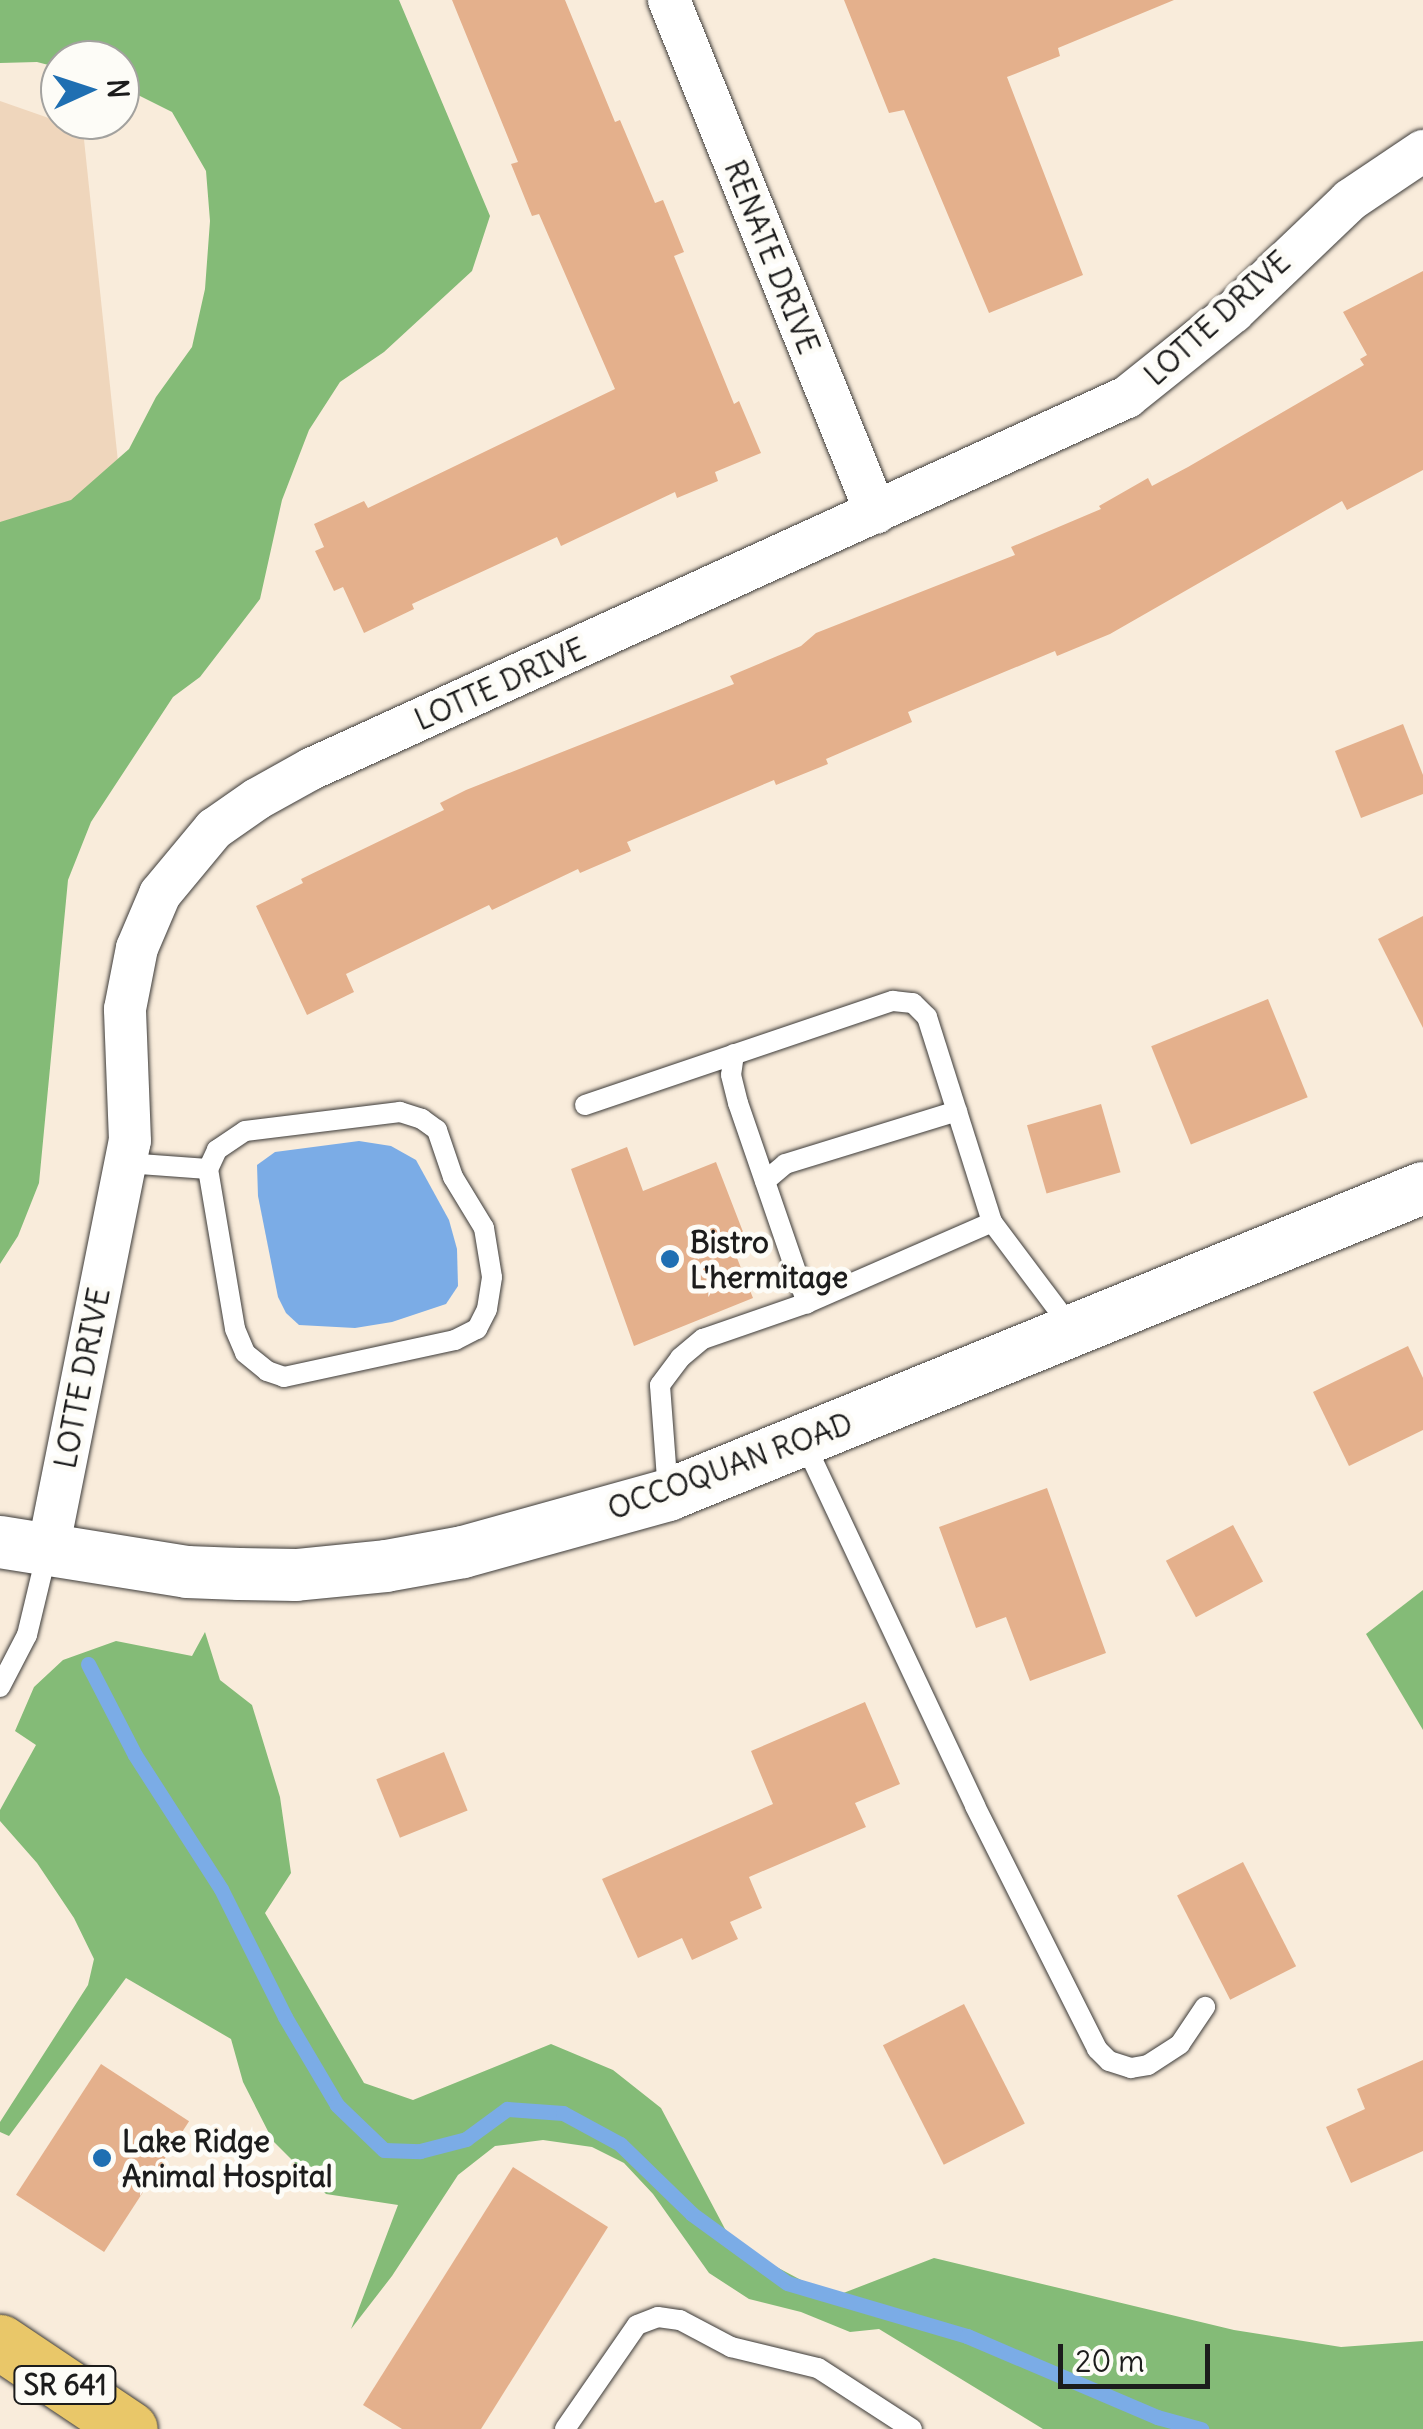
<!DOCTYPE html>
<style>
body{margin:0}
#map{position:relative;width:1423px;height:2429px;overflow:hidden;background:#f9ecdb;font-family:Delius,sans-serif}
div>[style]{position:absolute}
.built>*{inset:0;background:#efd6bc}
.forest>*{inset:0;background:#84bb77}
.water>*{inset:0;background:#7bace6}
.stream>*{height:15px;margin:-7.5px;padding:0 7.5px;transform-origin:7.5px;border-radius:7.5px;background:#7bace6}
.building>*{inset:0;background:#e4b08c;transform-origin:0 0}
.roads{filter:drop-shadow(0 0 2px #3d3b39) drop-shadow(0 0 2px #3d3b39)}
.service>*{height:20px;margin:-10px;padding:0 10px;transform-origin:10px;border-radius:10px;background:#fff}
.minor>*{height:42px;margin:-21px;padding:0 21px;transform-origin:21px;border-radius:21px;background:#fff}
.tertiary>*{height:52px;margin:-26px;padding:0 26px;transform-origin:26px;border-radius:26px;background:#fff}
.primary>*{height:55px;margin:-27.5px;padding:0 27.5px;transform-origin:27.5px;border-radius:27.5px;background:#e9c769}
.dots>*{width:28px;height:28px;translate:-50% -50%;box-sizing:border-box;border:5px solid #fdfcf7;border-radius:50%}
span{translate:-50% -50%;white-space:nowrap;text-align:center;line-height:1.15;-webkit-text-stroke:10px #fdfcf7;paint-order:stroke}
.shield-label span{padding:2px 8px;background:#fdfcf7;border:2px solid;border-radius:8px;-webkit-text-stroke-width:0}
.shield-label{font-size:28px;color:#1c1c1c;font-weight:700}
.street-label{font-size:30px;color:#1c1c1c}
.poi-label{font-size:30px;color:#1c1c1c;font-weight:700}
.left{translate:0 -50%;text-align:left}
.north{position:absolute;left:40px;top:40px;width:100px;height:100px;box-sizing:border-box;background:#fdfcf7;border:2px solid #a3a29f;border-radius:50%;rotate:87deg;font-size:28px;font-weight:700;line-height:40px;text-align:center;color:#1c1c1c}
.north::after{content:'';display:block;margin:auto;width:35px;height:45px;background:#1f6fb2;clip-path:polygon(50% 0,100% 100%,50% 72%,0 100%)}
.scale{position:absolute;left:1058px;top:2344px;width:152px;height:45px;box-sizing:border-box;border:5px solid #1c1c1c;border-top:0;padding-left:12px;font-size:30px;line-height:35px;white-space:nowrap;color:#1c1c1c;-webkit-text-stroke:8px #fdfcf7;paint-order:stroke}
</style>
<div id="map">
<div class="built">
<div style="clip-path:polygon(0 101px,83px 130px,123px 509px,0 534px)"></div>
</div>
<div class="forest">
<div style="clip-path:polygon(0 0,399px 0,490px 216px,472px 271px,384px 352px,340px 382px,309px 430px,282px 500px,260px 599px,200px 677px,173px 697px,91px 822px,68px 880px,39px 1183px,18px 1236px,0 1264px,0 522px,71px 500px,129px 449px,156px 397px,192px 347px,205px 289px,210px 221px,206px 171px,172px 112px,120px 86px,120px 60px,60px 60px,60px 68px,37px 62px,0 63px)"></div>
<div style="clip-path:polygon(1423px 1590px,1423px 1730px,1366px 1634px)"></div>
<div style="clip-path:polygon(205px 1632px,220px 1680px,252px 1705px,280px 1797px,291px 1873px,265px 1913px,364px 2083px,413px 2100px,551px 2044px,613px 2070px,661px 2108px,733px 2244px,833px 2297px,934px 2258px,1234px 2330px,1341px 2347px,1423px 2341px,1423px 2429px,1043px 2429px,879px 2329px,850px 2332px,801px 2312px,749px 2299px,709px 2273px,653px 2194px,624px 2163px,592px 2147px,543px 2140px,495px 2146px,458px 2175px,392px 2276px,351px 2329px,398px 2205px,326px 2194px,273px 2141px,243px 2082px,231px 2039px,126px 1978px,9px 2136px,0 2132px,0 2122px,88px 1985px,94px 1959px,74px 1918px,37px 1863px,0 1821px,0 1810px,36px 1745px,15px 1731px,34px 1687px,63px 1660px,116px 1641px,192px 1656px)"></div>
</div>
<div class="water">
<div style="clip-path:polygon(359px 1141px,391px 1146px,416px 1160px,449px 1220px,457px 1249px,458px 1286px,446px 1304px,392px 1322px,355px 1328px,299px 1325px,286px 1313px,278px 1297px,258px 1196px,257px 1165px,275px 1152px)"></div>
</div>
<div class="stream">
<div style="left:88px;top:1664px;width:102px;rotate:62.7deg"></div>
<div style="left:135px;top:1755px;width:159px;rotate:57.3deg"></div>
<div style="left:221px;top:1889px;width:143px;rotate:63.4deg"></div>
<div style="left:285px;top:2017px;width:102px;rotate:59.4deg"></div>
<div style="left:337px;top:2105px;width:65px;rotate:43.8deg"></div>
<div style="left:384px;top:2150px;width:36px;rotate:2deg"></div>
<div style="left:420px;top:2151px;width:48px;rotate:-14.6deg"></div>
<div style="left:466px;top:2139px;width:51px;rotate:-36.2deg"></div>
<div style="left:507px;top:2109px;width:56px;rotate:4.1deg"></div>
<div style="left:563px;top:2113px;width:65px;rotate:28.5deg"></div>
<div style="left:620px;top:2144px;width:100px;rotate:44.2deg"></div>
<div style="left:692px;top:2214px;width:117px;rotate:36deg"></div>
<div style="left:787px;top:2283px;width:188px;rotate:16.4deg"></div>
<div style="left:967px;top:2336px;width:207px;rotate:23.1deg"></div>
<div style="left:1157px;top:2417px;width:46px;rotate:15.3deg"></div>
</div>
<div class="building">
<div style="clip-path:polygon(452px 0,565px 0,615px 122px,620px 120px,655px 203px,663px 200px,684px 252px,674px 256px,734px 404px,739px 401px,761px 453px,715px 472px,718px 481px,677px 498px,675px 492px,561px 546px,557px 537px,412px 604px,414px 609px,364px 633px,343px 587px,334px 591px,315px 551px,324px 547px,314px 524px,364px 501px,368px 508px,615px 389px,539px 214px,532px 216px,511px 164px,518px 162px)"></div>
<div style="clip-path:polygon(844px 0,1174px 0,1058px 48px,1060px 56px,1007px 77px,1083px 275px,989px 313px,904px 110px,889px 113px)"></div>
<div style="clip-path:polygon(1423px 271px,1423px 470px,1347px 510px,1342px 501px,1110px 634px,1057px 656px,1055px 651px,908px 712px,912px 722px,826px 759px,828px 764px,776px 785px,774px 780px,627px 842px,631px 851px,580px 873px,578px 869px,492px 910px,489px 905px,346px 974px,354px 992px,307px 1015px,256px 906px,303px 883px,301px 879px,444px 810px,440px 803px,466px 790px,734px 684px,730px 676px,801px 646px,816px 633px,1015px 555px,1011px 547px,1101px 509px,1099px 506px,1148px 478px,1152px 486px,1188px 467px,1364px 365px,1360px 359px,1367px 355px,1343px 312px)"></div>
<div style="clip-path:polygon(1403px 724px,1423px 775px,1423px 794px,1361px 818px,1335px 751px)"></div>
<div style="clip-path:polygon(1423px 916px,1423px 1028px,1378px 939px)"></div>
<div style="left:1268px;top:999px;width:106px;height:126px;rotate:68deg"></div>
<div style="left:1101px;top:1104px;width:71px;height:77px;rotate:74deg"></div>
<div style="clip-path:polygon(627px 1147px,643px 1191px,716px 1162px,745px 1237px,731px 1243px,753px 1298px,634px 1346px,571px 1169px)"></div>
<div style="clip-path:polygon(1408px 1346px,1423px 1378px,1423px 1430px,1349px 1466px,1313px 1392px)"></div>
<div style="clip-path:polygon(1047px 1488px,1106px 1653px,1030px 1681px,1006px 1617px,976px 1628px,939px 1527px)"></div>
<div style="left:1233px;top:1525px;width:64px;height:76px;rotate:62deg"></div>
<div style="clip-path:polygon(865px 1702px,900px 1784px,855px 1803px,866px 1827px,749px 1877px,762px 1908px,730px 1922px,738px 1939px,692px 1960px,682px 1938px,638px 1958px,602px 1879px,773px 1804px,751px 1751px)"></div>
<div style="left:444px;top:1752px;width:63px;height:73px;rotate:68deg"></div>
<div style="left:1243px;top:1862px;width:117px;height:74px;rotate:63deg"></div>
<div style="left:964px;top:2004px;width:134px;height:91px;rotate:63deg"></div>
<div style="clip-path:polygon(1423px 2060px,1423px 2151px,1351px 2183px,1326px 2127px,1365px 2109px,1357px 2089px)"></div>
<div style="left:101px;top:2064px;width:105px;height:156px;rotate:33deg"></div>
<div style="clip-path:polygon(513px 2167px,608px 2227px,481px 2429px,402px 2429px,363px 2405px)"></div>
</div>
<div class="roads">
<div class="service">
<div style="left:734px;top:1054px;width:21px;rotate:98deg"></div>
<div style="left:731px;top:1075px;width:29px;rotate:76deg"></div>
<div style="left:738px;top:1103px;width:212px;rotate:71deg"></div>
<div style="left:585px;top:1105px;width:325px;rotate:-18.7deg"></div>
<div style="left:893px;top:1001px;width:20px;rotate:6deg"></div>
<div style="left:913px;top:1003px;width:20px;rotate:45deg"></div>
<div style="left:927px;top:1017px;width:215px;rotate:72.4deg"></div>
<div style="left:992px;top:1222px;width:135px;rotate:53.1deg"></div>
<div style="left:126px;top:1163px;width:82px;rotate:4.2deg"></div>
<div style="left:208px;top:1169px;width:162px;rotate:80.4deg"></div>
<div style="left:235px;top:1329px;width:26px;rotate:67deg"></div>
<div style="left:245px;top:1353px;width:28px;rotate:39deg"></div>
<div style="left:267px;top:1371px;width:18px;rotate:19deg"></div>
<div style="left:284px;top:1377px;width:175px;rotate:-12.2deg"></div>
<div style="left:455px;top:1340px;width:25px;rotate:-27deg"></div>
<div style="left:477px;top:1329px;width:22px;rotate:-63deg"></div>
<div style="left:487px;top:1309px;width:32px;rotate:-81deg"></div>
<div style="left:492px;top:1277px;width:50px;rotate:-99.3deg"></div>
<div style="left:484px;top:1228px;width:60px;rotate:-121.3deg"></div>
<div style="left:453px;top:1177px;width:50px;rotate:-108.8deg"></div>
<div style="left:437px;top:1130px;width:19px;rotate:-144deg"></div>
<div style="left:422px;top:1119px;width:23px;rotate:-162deg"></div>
<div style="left:400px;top:1112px;width:156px;rotate:173deg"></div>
<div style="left:245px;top:1131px;width:34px;rotate:146deg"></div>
<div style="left:217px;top:1150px;width:21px;rotate:115deg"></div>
<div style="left:765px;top:1181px;width:26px;rotate:-40deg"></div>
<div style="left:785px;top:1164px;width:180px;rotate:-17.1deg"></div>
<div style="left:804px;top:1442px;width:402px;rotate:64.8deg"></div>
<div style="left:975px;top:1806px;width:272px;rotate:63.3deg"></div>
<div style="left:1097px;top:2049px;width:17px;rotate:45deg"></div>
<div style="left:1109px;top:2061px;width:23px;rotate:18deg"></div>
<div style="left:1131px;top:2068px;width:17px;rotate:-10deg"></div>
<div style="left:1148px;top:2065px;width:38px;rotate:-33deg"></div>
<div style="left:1180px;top:2044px;width:45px;rotate:-56deg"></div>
<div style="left:668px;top:1492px;width:107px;rotate:-94.3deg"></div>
<div style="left:660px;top:1385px;width:34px;rotate:-53deg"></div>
<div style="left:680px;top:1358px;width:30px;rotate:-40deg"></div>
<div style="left:703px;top:1339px;width:110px;rotate:-19.1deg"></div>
<div style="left:807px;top:1303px;width:202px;rotate:-23.6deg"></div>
<div style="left:0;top:1687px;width:59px;rotate:-62.6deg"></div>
<div style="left:27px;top:1635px;width:85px;rotate:-76.5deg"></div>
<div style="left:565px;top:2429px;width:126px;rotate:-55.3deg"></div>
<div style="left:637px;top:2325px;width:22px;rotate:-21deg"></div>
<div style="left:658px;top:2317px;width:22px;rotate:8deg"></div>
<div style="left:680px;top:2320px;width:58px;rotate:27.9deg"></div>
<div style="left:731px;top:2347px;width:89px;rotate:13.6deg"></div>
<div style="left:818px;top:2368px;width:112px;rotate:33deg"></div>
</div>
<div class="minor">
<div style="left:669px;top:0;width:553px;rotate:68.03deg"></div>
<div style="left:48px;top:1550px;width:417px;rotate:-78.7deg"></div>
<div style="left:130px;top:1141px;width:132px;rotate:-92.2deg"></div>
<div style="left:125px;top:1009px;width:62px;rotate:-78.9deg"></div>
<div style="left:137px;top:948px;width:59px;rotate:-66.9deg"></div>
<div style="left:160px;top:894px;width:85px;rotate:-50.3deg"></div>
<div style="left:214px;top:829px;width:52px;rotate:-34.9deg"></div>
<div style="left:257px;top:799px;width:62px;rotate:-29.1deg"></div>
<div style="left:311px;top:769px;width:897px;rotate:-24.51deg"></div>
<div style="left:1127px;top:397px;width:136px;rotate:-38.7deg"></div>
<div style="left:1233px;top:312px;width:162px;rotate:-43.7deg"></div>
<div style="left:1350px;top:200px;width:88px;rotate:-33.9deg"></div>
</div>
<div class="tertiary">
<div style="left:0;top:1542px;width:189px;rotate:9.1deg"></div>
<div style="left:187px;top:1572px;width:52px;rotate:2.2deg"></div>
<div style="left:239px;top:1574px;width:57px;rotate:1deg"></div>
<div style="left:296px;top:1575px;width:90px;rotate:-5.7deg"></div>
<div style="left:386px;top:1566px;width:78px;rotate:-10.3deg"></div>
<div style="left:463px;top:1552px;width:213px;rotate:-15.5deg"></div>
<div style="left:668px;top:1495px;width:815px;rotate:-22.13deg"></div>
</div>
<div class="primary">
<div style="left:0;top:2342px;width:156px;rotate:33.8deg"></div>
</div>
</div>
<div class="dots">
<div style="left:670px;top:1259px;background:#1f6fb2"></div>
<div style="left:102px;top:2158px;background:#1f6fb2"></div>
</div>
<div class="shield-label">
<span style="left:65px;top:2385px">SR 641</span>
</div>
<div class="street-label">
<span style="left:772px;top:257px;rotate:68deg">RENATE DRIVE</span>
<span style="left:1217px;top:318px;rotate:-42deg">LOTTE DRIVE</span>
<span style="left:500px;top:684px;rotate:-24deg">LOTTE DRIVE</span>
<span style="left:82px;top:1378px;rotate:-79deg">LOTTE DRIVE</span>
<span style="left:730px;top:1466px;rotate:-20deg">OCCOQUAN ROAD</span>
</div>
<div class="poi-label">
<span class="left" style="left:690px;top:1259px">Bistro<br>L'hermitage</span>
<span class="left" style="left:122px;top:2158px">Lake Ridge<br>Animal Hospital</span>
</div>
<div class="north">N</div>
<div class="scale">20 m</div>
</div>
